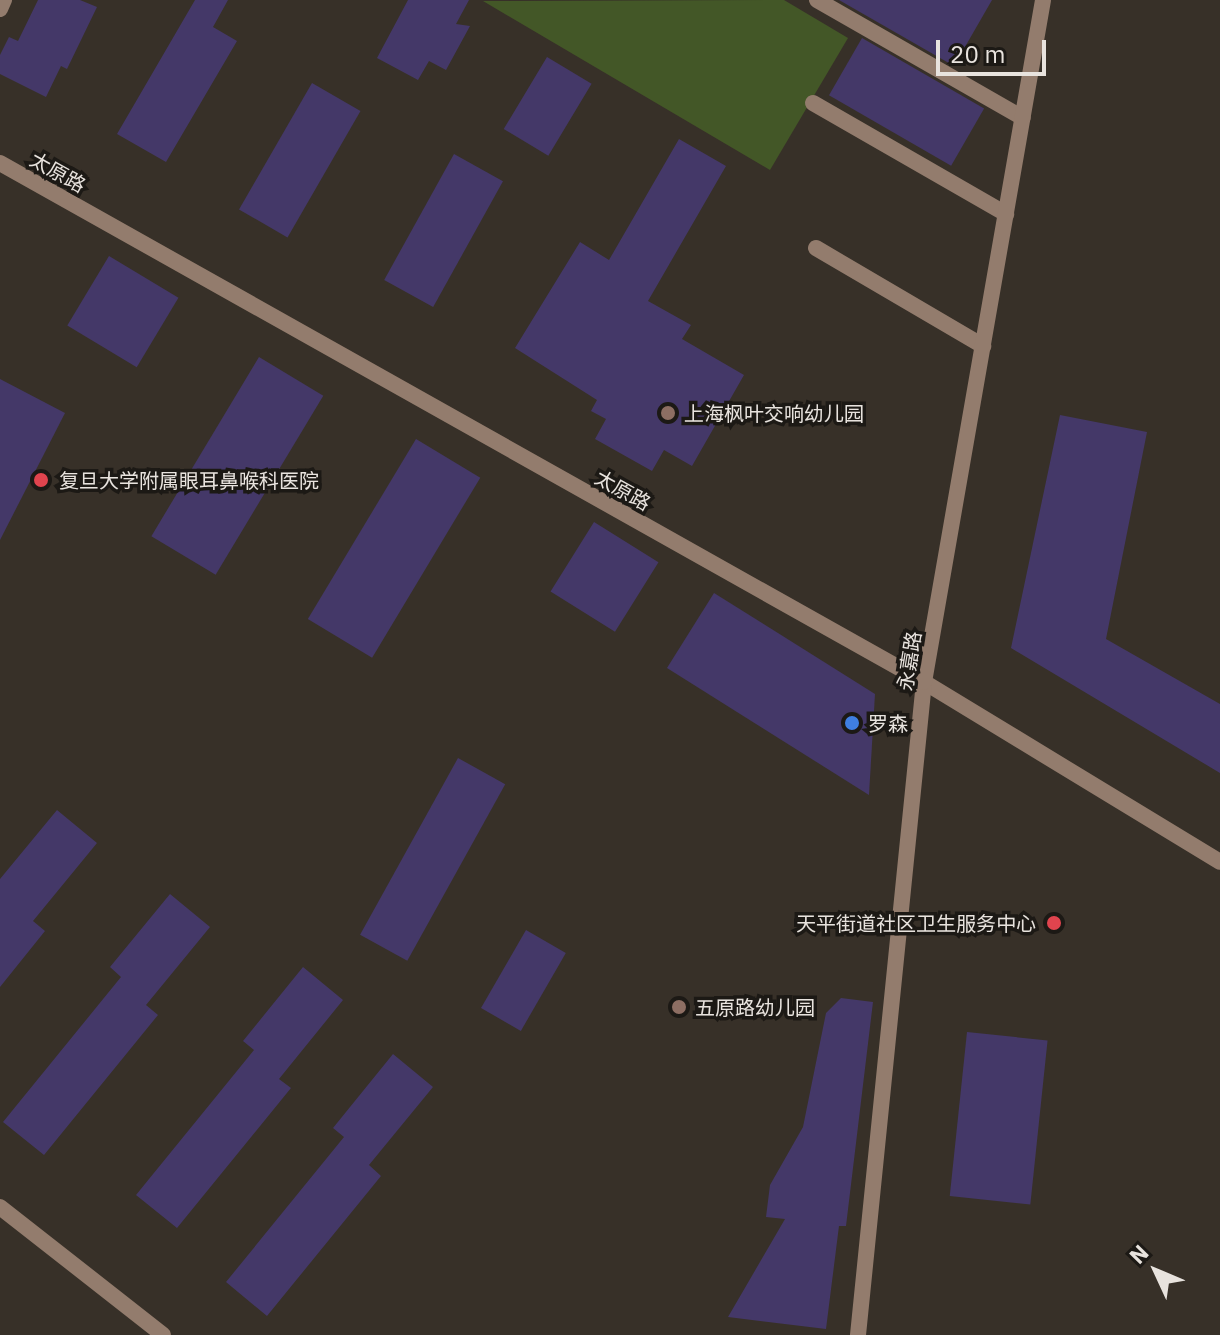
<!DOCTYPE html>
<meta charset="utf-8">
<style>
body{margin:0}
#map{position:relative;width:1220px;height:1335px;overflow:hidden;background:#373028;font-family:"IBM Plex Sans","Noto Sans SC",sans-serif}
div>[style]{position:absolute}
.green>*{inset:0;background:#435727}
.building>*{inset:0;background:#443868;transform-origin:0 0}
.lane>*{height:16px;margin:-8px;padding:0 8px;transform-origin:8px;border-radius:8px;background:#937c6d}
.street>*{height:16px;margin:-8px;padding:0 8px;transform-origin:8px;border-radius:8px;background:#937c6d}
.dots>*{width:22px;height:22px;translate:-50% -50%;box-sizing:border-box;border:4px solid #1c1915;border-radius:50%}
span{translate:-50% -50%;white-space:nowrap;text-align:center;line-height:1.15;-webkit-text-stroke:7px #1c1915;paint-order:stroke}
.street-label{font-size:20px;color:#e8e3de}
.poi-label{font-size:20px;color:#e8e3de}
.left{translate:0 -50%;text-align:left}
.right{translate:-100% -50%;text-align:right}
.north{position:absolute;left:1116px;top:1231px;width:80px;height:80px;-webkit-text-stroke:6px #1c1915;paint-order:stroke;rotate:314deg;font-size:22px;font-weight:700;line-height:32px;text-align:center;color:#e8e3de}
.north::after{content:'';display:block;margin:auto;width:28px;height:36px;background:#e8e3de;clip-path:polygon(50% 0,100% 100%,50% 72%,0 100%)}
.scale{position:absolute;left:936px;top:40px;width:110px;height:36px;box-sizing:border-box;border:4px solid #e8e3de;border-top:0;padding-left:10px;font-size:24px;line-height:28px;white-space:nowrap;color:#e8e3de;-webkit-text-stroke:6px #1c1915;paint-order:stroke}
</style>
<div id="map">
<div class="green">
<div style="clip-path:polygon(784px 0,848px 38px,770px 170px,483px 1px)"></div>
</div>
<div class="building">
<div style="clip-path:polygon(38px 0,80px 0,97px 7px,67px 69px,61px 66px,46px 97px,0 74px,0 55px,9px 37px,18px 41px)"></div>
<div style="clip-path:polygon(195px 0,228px 0,213px 27px,237px 41px,166px 162px,117px 134px)"></div>
<div style="clip-path:polygon(408px 0,469px 0,456px 24px,470px 26px,446px 70px,429px 61px,418px 80px,377px 58px)"></div>
<div style="clip-path:polygon(839px 0,992px 0,954px 66px)"></div>
<div style="left:862px;top:38px;width:141px;height:66px;rotate:30deg"></div>
<div style="left:547px;top:57px;width:52px;height:84px;rotate:31deg"></div>
<div style="left:312px;top:83px;width:56px;height:146px;rotate:30deg"></div>
<div style="clip-path:polygon(679px 139px,726px 166px,648px 301px,691px 325px,682px 339px,744px 375px,692px 466px,664px 450px,652px 471px,595px 439px,606px 419px,591px 411px,597px 400px,515px 348px,580px 242px,609px 260px)"></div>
<div style="left:454px;top:154px;width:56px;height:144px;rotate:29deg"></div>
<div style="left:109px;top:256px;width:81px;height:81px;rotate:31deg"></div>
<div style="left:259px;top:357px;width:75px;height:209px;rotate:31deg"></div>
<div style="clip-path:polygon(0 379px,65px 413px,0 540px)"></div>
<div style="clip-path:polygon(1060px 415px,1147px 432px,1106px 639px,1220px 704px,1220px 773px,1011px 648px)"></div>
<div style="left:416px;top:439px;width:75px;height:210px;rotate:31deg"></div>
<div style="left:594px;top:522px;width:76px;height:82px;rotate:32deg"></div>
<div style="clip-path:polygon(714px 593px,875px 694px,869px 795px,667px 668px)"></div>
<div style="left:458px;top:758px;width:54px;height:202px;rotate:29deg"></div>
<div style="clip-path:polygon(57px 810px,97px 843px,33px 921px,45px 931px,0 987px,0 879px)"></div>
<div style="clip-path:polygon(170px 894px,210px 927px,146px 1005px,158px 1015px,44px 1155px,3px 1122px,121px 977px,110px 967px)"></div>
<div style="left:526px;top:930px;width:46px;height:90px;rotate:30deg"></div>
<div style="clip-path:polygon(303px 967px,343px 1000px,279px 1079px,291px 1088px,177px 1228px,136px 1195px,254px 1050px,243px 1041px)"></div>
<div style="clip-path:polygon(841px 998px,873px 1002px,846px 1226px,839px 1226px,826px 1329px,728px 1317px,785px 1219px,766px 1217px,770px 1185px,803px 1127px,826px 1013px)"></div>
<div style="left:967px;top:1032px;width:81px;height:165px;rotate:6deg"></div>
<div style="clip-path:polygon(393px 1054px,433px 1087px,369px 1165px,381px 1176px,267px 1316px,226px 1282px,344px 1137px,333px 1128px)"></div>
</div>
<div class="lane">
<div style="left:817px;top:0;width:237px;rotate:29.8deg"></div>
<div style="left:0;top:9px;width:10px;rotate:-66deg"></div>
<div style="left:813px;top:103px;width:223px;rotate:29.9deg"></div>
<div style="left:816px;top:248px;width:194px;rotate:30.4deg"></div>
<div style="left:0;top:1207px;width:207px;rotate:38.1deg"></div>
</div>
<div class="street">
<div style="left:0;top:163px;width:1060px;rotate:29.32deg"></div>
<div style="left:924px;top:682px;width:346px;rotate:31.3deg"></div>
<div style="left:858px;top:1335px;width:656px;rotate:-84.23deg"></div>
<div style="left:924px;top:682px;width:692px;rotate:-80.1deg"></div>
</div>
<div class="dots">
<div style="left:668px;top:413px;background:#8d6e63"></div>
<div style="left:41px;top:480px;background:#e0444e"></div>
<div style="left:852px;top:723px;background:#3f7fe0"></div>
<div style="left:1054px;top:923px;background:#e0444e"></div>
<div style="left:679px;top:1007px;background:#8d6e63"></div>
</div>
<div class="street-label">
<span style="left:58px;top:172px;rotate:29deg">太原路</span>
<span style="left:623px;top:490px;rotate:29deg">太原路</span>
<span style="left:909px;top:661px;rotate:-81deg">永嘉路</span>
</div>
<div class="poi-label">
<span class="left" style="left:684px;top:413px">上海枫叶交响幼儿园</span>
<span class="left" style="left:59px;top:480px">复旦大学附属眼耳鼻喉科医院</span>
<span class="left" style="left:868px;top:723px">罗森</span>
<span class="right" style="left:1036px;top:923px">天平街道社区卫生服务中心</span>
<span class="left" style="left:695px;top:1007px">五原路幼儿园</span>
</div>
<div class="north">N</div>
<div class="scale">20 m</div>
</div>
